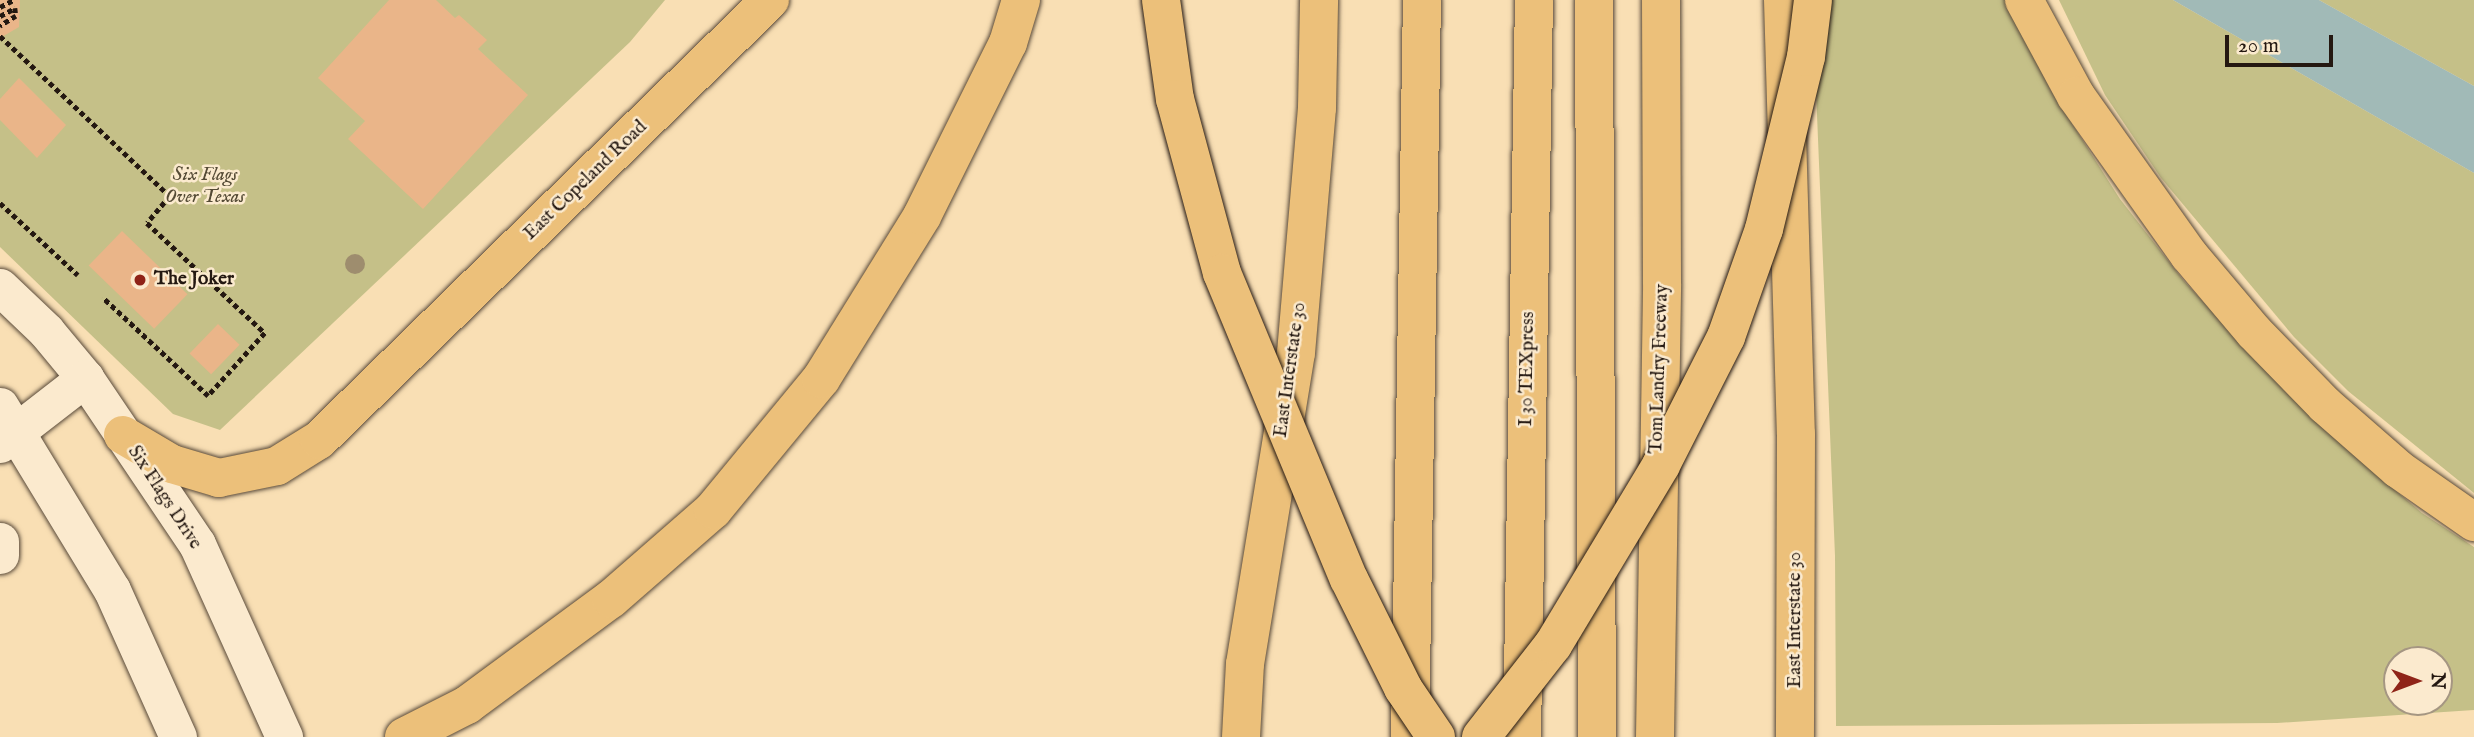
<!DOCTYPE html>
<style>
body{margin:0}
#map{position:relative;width:2474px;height:737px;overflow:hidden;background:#f9dfb4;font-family:"IM FELL English",serif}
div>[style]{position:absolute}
.green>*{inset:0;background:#c5c088}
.water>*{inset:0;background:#a1bab7}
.building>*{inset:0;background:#eab589;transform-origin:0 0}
.path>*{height:4.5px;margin-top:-2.25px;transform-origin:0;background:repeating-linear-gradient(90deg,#241811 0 5px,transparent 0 8.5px)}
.roads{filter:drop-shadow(0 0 2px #594a3a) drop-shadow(0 0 2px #594a3a)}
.minor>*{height:37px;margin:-18.5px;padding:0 18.5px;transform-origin:18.5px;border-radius:18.5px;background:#fbeace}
.major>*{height:38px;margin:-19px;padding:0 19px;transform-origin:19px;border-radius:19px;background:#ecc07a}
.highway>*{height:38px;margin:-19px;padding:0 19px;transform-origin:19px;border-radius:19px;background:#ecc07a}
.bridges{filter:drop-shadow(0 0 2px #241811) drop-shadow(0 0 2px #241811)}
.highway-bridge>*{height:38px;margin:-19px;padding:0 19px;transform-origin:19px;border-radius:19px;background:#ecc07a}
.trees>*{width:20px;height:20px;margin:-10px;border-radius:50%;background:#9e8d6e}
.dots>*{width:19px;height:19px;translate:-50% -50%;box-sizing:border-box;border:4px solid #fbeace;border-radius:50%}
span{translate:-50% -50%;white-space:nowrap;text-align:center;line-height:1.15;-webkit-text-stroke:5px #fbeace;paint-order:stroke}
.park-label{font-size:19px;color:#544a35;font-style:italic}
.street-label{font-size:19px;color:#241811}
.poi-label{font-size:19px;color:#241811;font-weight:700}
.left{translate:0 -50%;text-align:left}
.north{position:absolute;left:2383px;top:646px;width:70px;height:70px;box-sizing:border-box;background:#fbeace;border:2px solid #a59682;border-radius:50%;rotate:90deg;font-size:19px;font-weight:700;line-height:28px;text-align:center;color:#241811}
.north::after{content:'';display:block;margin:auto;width:24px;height:32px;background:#8f2418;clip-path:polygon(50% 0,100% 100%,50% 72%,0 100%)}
.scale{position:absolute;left:2225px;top:35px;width:108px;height:32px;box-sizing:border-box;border:4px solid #241811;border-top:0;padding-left:9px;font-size:21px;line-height:24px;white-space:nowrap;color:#241811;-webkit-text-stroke:5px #fbeace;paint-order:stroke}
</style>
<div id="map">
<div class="green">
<div style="clip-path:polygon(0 0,665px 0,630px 42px,220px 430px,173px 414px,0 247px)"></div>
<div style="clip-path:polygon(evenodd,1831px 0,2006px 0,2050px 89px,2120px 199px,2184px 281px,2288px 394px,2344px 447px,2422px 513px,2474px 547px,2474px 710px,2277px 723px,1836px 726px,1835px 556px,1816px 90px,1831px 0,2397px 660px,2439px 660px,2439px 702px,2397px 702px,2397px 660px)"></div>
<div style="clip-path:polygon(2059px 0,2173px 0,2474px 173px,2474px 493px,2348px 391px,2294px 337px,2161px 178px,2105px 95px)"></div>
<div style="clip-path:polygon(2319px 0,2474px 0,2474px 86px)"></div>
</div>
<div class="water">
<div style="clip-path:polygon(2173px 0,2319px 0,2474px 86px,2474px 173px)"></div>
</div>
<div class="building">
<div style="clip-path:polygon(0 0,20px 0,19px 27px,0 38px)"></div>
<div style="clip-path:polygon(389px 0,436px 0,455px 18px,459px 15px,487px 40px,478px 49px,528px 95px,423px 209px,348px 139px,365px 121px,318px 78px)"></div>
<div style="clip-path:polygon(19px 78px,66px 125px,37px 158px,0 120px,0 99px)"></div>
<div style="left:122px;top:231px;width:91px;height:48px;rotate:44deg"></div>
<div style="left:218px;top:324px;width:30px;height:41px;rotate:44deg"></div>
</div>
<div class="path">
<div style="left:0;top:7px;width:15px;rotate:-28deg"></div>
<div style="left:0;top:16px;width:17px;rotate:-28deg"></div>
<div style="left:15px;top:8px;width:8px;rotate:83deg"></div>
<div style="left:16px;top:16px;width:19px;rotate:148deg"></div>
<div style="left:0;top:36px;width:233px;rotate:43.3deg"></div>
<div style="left:170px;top:196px;width:35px;rotate:130deg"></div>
<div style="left:147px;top:223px;width:161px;rotate:43deg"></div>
<div style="left:265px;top:333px;width:85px;rotate:132.1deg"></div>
<div style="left:208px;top:396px;width:144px;rotate:-137deg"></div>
<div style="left:0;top:203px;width:106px;rotate:42.7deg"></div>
</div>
<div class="roads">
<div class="minor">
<div style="left:0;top:287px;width:64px;rotate:43.7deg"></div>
<div style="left:46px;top:331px;width:61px;rotate:50.3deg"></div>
<div style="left:85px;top:378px;width:200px;rotate:56deg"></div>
<div style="left:197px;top:544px;width:212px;rotate:65.7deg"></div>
<div style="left:0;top:406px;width:215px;rotate:58.7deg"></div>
<div style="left:112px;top:590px;width:161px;rotate:65.8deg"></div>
<div style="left:0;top:444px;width:108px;rotate:-37.8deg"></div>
<div style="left:0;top:541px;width:14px;rotate:90deg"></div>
</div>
<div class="major">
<div style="left:1783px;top:0;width:434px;rotate:88.3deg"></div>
<div style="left:1796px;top:434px;width:303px;rotate:90.2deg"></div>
<div style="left:123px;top:435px;width:57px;rotate:30.6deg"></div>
<div style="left:172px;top:464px;width:49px;rotate:16.6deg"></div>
<div style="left:219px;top:478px;width:59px;rotate:-11.7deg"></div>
<div style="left:277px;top:466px;width:49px;rotate:-31.8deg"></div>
<div style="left:319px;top:440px;width:630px;rotate:-44.29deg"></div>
<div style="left:1241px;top:737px;width:73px;rotate:-86.9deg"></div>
<div style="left:1245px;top:664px;width:315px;rotate:-80.7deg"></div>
<div style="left:1296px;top:353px;width:246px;rotate:-85.1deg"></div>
<div style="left:1317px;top:108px;width:108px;rotate:-88.9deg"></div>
</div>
<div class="highway">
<div style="left:1594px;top:0;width:737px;rotate:89.77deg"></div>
<div style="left:2024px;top:0;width:109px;rotate:61.6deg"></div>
<div style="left:2076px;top:96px;width:195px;rotate:54.6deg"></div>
<div style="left:2189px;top:255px;width:101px;rotate:49.8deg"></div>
<div style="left:2254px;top:332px;width:102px;rotate:45.8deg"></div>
<div style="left:2325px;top:405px;width:97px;rotate:41.2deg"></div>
<div style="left:2398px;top:469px;width:93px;rotate:34.9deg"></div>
<div style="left:404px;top:737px;width:71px;rotate:-26.9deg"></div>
<div style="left:467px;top:705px;width:179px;rotate:-36.4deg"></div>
<div style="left:611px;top:599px;width:135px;rotate:-41.1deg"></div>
<div style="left:713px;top:510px;width:170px;rotate:-50.5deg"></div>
<div style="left:821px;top:379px;width:192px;rotate:-58.2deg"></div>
<div style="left:922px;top:216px;width:193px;rotate:-63.6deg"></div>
<div style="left:1008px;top:43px;width:45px;rotate:-73.2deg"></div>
<div style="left:1410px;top:737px;width:737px;rotate:-89.07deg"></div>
<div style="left:1522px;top:737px;width:737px;rotate:-89.07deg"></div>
<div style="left:1655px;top:737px;width:453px;rotate:-89.1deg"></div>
<div style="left:1662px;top:284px;width:284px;rotate:-90.2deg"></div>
</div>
</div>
<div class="bridges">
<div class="highway-bridge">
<div style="left:1161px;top:0;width:100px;rotate:82deg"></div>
<div style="left:1175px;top:99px;width:180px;rotate:74.9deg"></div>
<div style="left:1222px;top:273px;width:331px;rotate:67.5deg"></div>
<div style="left:1349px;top:579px;width:122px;rotate:63.6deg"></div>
<div style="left:1403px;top:688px;width:59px;rotate:56deg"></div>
<div style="left:1481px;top:737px;width:117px;rotate:-52deg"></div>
<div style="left:1553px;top:645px;width:210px;rotate:-59deg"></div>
<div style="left:1661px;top:465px;width:144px;rotate:-63.1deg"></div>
<div style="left:1726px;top:337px;width:114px;rotate:-70.6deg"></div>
<div style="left:1764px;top:229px;width:177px;rotate:-76.3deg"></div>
<div style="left:1806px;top:57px;width:57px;rotate:-83deg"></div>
</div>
</div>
<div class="trees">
<div style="left:355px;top:264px"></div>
</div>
<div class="dots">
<div style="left:140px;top:280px;background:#8f2418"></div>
</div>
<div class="park-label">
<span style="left:205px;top:187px">Six Flags<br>Over Texas</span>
</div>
<div class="street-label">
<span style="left:586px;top:181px;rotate:-44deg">East Copeland Road</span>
<span style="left:1528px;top:369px;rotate:-89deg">I 30 TEXpress</span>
<span style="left:1660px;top:369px;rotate:-88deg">Tom Landry Freeway</span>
<span style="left:1291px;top:370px;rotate:-82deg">East Interstate 30</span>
<span style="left:164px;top:498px;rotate:57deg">Six Flags Drive</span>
<span style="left:1796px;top:620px;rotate:-90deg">East Interstate 30</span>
</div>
<div class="poi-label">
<span class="left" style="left:154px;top:280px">The Joker</span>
</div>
<div class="north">N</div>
<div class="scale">20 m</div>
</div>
